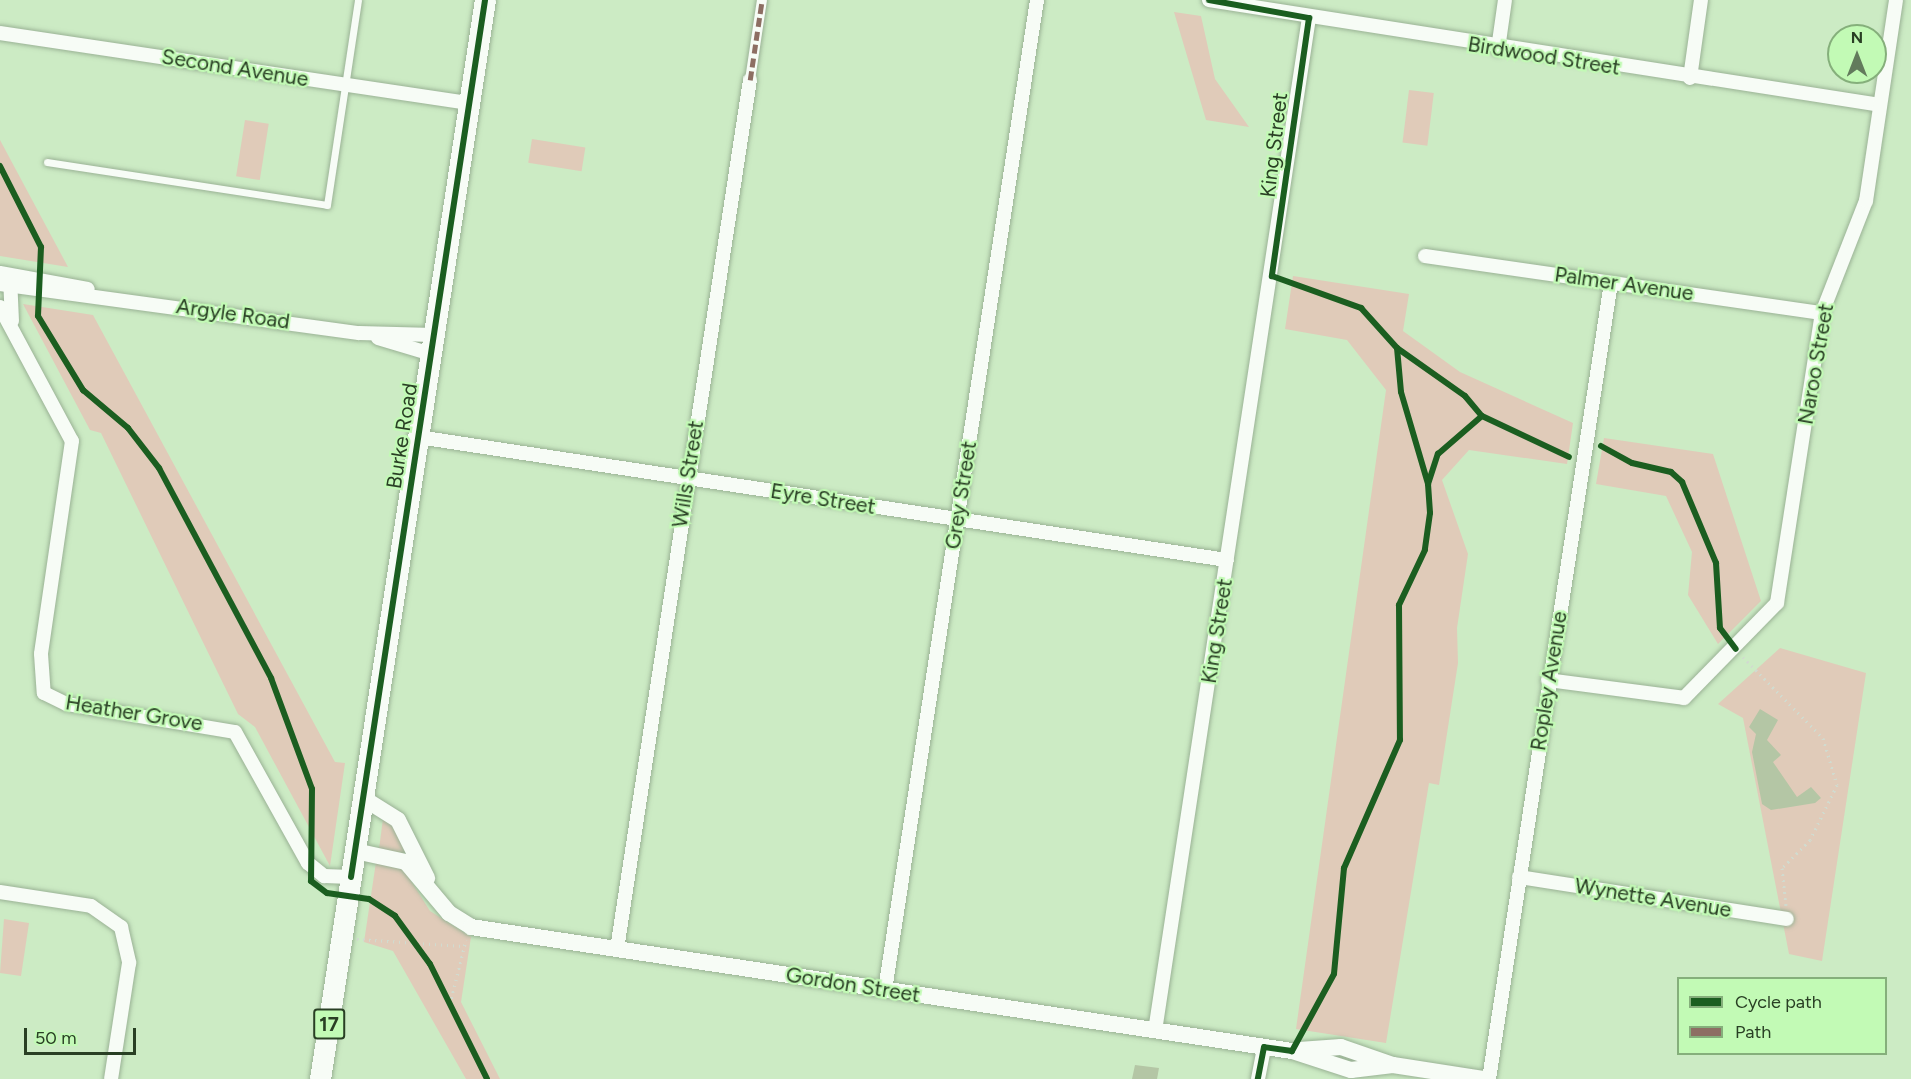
<!DOCTYPE html>
<style>
body{margin:0}
#map{position:relative;width:1911px;height:1079px;overflow:hidden;background:#ccebc4;font-family:Figtree,sans-serif}
div>[style]{position:absolute}
.green>*{inset:0;background:#e0cbb9;transform-origin:0 0}
.building>*{inset:0;background:#b4c6a5}
.path>*{height:3px;margin-top:-1.5px;transform-origin:0;background:repeating-linear-gradient(90deg,#d1dbcf 0 1.5px,transparent 0 6px)}
.roads{filter:drop-shadow(0 0 2px #9ab295) drop-shadow(0 0 2px #9ab295)}
.service>*{height:7px;margin:-3.5px;padding:0 3.5px;transform-origin:3.5px;border-radius:3.5px;background:#f7fcf6}
.pedestrian>*{height:10px;margin:-5px;padding:0 5px;transform-origin:5px;border-radius:5px;background:#f7fcf6}
.minor>*{height:14px;margin:-7px;padding:0 7px;transform-origin:7px;border-radius:7px;background:#f7fcf6}
.tertiary>*{height:16px;margin:-8px;padding:0 8px;transform-origin:8px;border-radius:8px;background:#f7fcf6}
.primary>*{height:21px;margin:-10.5px;padding:0 10.5px;transform-origin:10.5px;border-radius:10.5px;background:#f7fcf6}
.quiet>*{height:4.5px;margin-top:-2.25px;transform-origin:0;background:repeating-linear-gradient(90deg,#8d6e63 0 9px,transparent 0 13.5px)}
.cycleway>*{height:6px;margin:-3px;padding:0 3px;transform-origin:3px;border-radius:3px;background:#1b5e20}
span{translate:-50% -50%;white-space:nowrap;text-align:center;line-height:1.15;-webkit-text-stroke:4.5px #c2fab5;paint-order:stroke}
.shield-label span{padding:2px 4px;background:#c2fab5;border:2px solid;border-radius:4px;-webkit-text-stroke-width:0}
.shield-label{font-size:20px;color:#293f24;font-weight:700}
.street-label{font-size:21px;color:#293f24}
.legend{position:absolute;left:1677px;top:977px;width:210px;height:78px;box-sizing:border-box;background:#c2fab5;border:2px solid #85af7b;margin:0;padding:8px 10px;list-style:none;font-size:18px;color:#293f24}
.legend li{display:flex;align-items:center;gap:12px;height:30px}
.legend b{width:30px;border:2px solid #85af7b}
.north{position:absolute;left:1827px;top:24px;width:60px;height:60px;box-sizing:border-box;background:#c2fab5;border:2px solid #85af7b;border-radius:50%;rotate:0deg;font-size:16px;font-weight:700;line-height:24px;text-align:center;color:#293f24}
.north::after{content:'';display:block;margin:auto;width:21px;height:27px;background:#627b5c;clip-path:polygon(50% 0,100% 100%,50% 72%,0 100%)}
.scale{position:absolute;left:24px;top:1028px;width:112px;height:27px;box-sizing:border-box;border:3px solid #293f24;border-top:0;padding-left:8px;font-size:18px;line-height:21px;white-space:nowrap;color:#293f24;-webkit-text-stroke:4px #c2fab5;paint-order:stroke}
</style>
<div id="map">
<div class="green">
<div style="clip-path:polygon(1174px 12px,1201px 16px,1215px 79px,1249px 127px,1206px 120px)"></div>
<div style="left:1409px;top:90px;width:25px;height:53px;rotate:7deg"></div>
<div style="left:245px;top:120px;width:24px;height:57px;rotate:9deg"></div>
<div style="left:532px;top:139px;width:54px;height:24px;rotate:9deg"></div>
<div style="clip-path:polygon(0 140px,68px 267px,0 256px)"></div>
<div style="clip-path:polygon(1293px 276px,1409px 294px,1403px 331px,1460px 372px,1573px 423px,1567px 464px,1469px 450px,1442px 480px,1468px 554px,1457px 628px,1458px 663px,1439px 785px,1429px 783px,1386px 1043px,1296px 1029px,1386px 390px,1347px 340px,1285px 329px)"></div>
<div style="clip-path:polygon(23px 304px,93px 315px,335px 762px,345px 763px,330px 866px,255px 727px,238px 714px,101px 433px,90px 430px)"></div>
<div style="clip-path:polygon(1604px 438px,1713px 454px,1761px 601px,1718px 644px,1688px 595px,1692px 552px,1666px 496px,1596px 484px)"></div>
<div style="clip-path:polygon(1780px 648px,1866px 673px,1822px 961px,1789px 954px,1743px 718px,1718px 704px)"></div>
<div style="clip-path:polygon(384px 811px,414px 855px,379px 849px)"></div>
<div style="clip-path:polygon(376px 862px,403px 868px,430px 911px,471px 937px,461px 1002px,500px 1079px,466px 1079px,393px 951px,364px 942px)"></div>
<div style="clip-path:polygon(4px 919px,29px 923px,21px 976px,0 973px)"></div>
</div>
<div class="building">
<div style="clip-path:polygon(1760px 709px,1778px 720px,1767px 740px,1781px 755px,1773px 762px,1797px 797px,1811px 787px,1821px 798px,1815px 803px,1771px 810px,1762px 804px,1752px 752px,1756px 734px,1749px 727px)"></div>
<div style="clip-path:polygon(1135px 1065px,1159px 1068px,1157px 1079px,1132px 1079px)"></div>
</div>
<div class="path">
<div style="left:1743px;top:657px;width:114px;rotate:45.4deg"></div>
<div style="left:1823px;top:738px;width:49px;rotate:73.4deg"></div>
<div style="left:1837px;top:785px;width:61px;rotate:116.1deg"></div>
<div style="left:1810px;top:840px;width:40px;rotate:135deg"></div>
<div style="left:1782px;top:868px;width:39px;rotate:84deg"></div>
<div style="left:357px;top:939px;width:106px;rotate:3.8deg"></div>
<div style="left:450px;top:1004px;width:66px;rotate:-76deg"></div>
</div>
<div class="roads">
<div class="service">
<div style="left:47px;top:162px;width:283px;rotate:8.7deg"></div>
<div style="left:327px;top:205px;width:207px;rotate:-81.4deg"></div>
</div>
<div class="pedestrian">
<div style="left:750px;top:80px;width:81px;rotate:-81.5deg"></div>
</div>
<div class="minor">
<div style="left:1209px;top:0;width:679px;rotate:8.89deg"></div>
<div style="left:0;top:33px;width:474px;rotate:8.5deg"></div>
<div style="left:1498px;top:49px;width:49px;rotate:-81.9deg"></div>
<div style="left:1690px;top:78px;width:79px;rotate:-82deg"></div>
<div style="left:1425px;top:256px;width:401px;rotate:8.2deg"></div>
<div style="left:0;top:273px;width:89px;rotate:10.3deg"></div>
<div style="left:10px;top:277px;width:44px;rotate:87.4deg"></div>
<div style="left:0;top:284px;width:362px;rotate:7.8deg"></div>
<div style="left:359px;top:333px;width:75px;rotate:1.5deg"></div>
<div style="left:0;top:307px;width:152px;rotate:61.8deg"></div>
<div style="left:72px;top:441px;width:215px;rotate:98.3deg"></div>
<div style="left:41px;top:654px;width:39px;rotate:86deg"></div>
<div style="left:44px;top:693px;width:25px;rotate:26deg"></div>
<div style="left:67px;top:704px;width:170px;rotate:9.5deg"></div>
<div style="left:235px;top:732px;width:150px;rotate:60.9deg"></div>
<div style="left:308px;top:863px;width:21px;rotate:39deg"></div>
<div style="left:324px;top:876px;width:27px;rotate:2deg"></div>
<div style="left:378px;top:338px;width:55px;rotate:16.8deg"></div>
<div style="left:418px;top:437px;width:818px;rotate:8.65deg"></div>
<div style="left:1548px;top:680px;width:137px;rotate:7.5deg"></div>
<div style="left:1684px;top:698px;width:133px;rotate:-45.6deg"></div>
<div style="left:1777px;top:603px;width:293px;rotate:-81.2deg"></div>
<div style="left:1822px;top:313px;width:120px;rotate:-68.6deg"></div>
<div style="left:1866px;top:201px;width:203px;rotate:-81.5deg"></div>
<div style="left:1519px;top:877px;width:271px;rotate:8.9deg"></div>
<div style="left:0;top:892px;width:92px;rotate:8.7deg"></div>
<div style="left:91px;top:906px;width:37px;rotate:35deg"></div>
<div style="left:121px;top:927px;width:37px;rotate:77deg"></div>
<div style="left:129px;top:963px;width:117px;rotate:98.8deg"></div>
<div style="left:617px;top:949px;width:879px;rotate:-81.3deg"></div>
<div style="left:885px;top:990px;width:1002px;rotate:-81.27deg"></div>
<div style="left:1155px;top:1031px;width:1025px;rotate:-81.36deg"></div>
<div style="left:1258px;top:1079px;width:33px;rotate:-79deg"></div>
<div style="left:1489px;top:1079px;width:805px;rotate:-81.29deg"></div>
</div>
<div class="tertiary">
<div style="left:363px;top:798px;width:41px;rotate:32.2deg"></div>
<div style="left:398px;top:820px;width:65px;rotate:63.4deg"></div>
<div style="left:355px;top:851px;width:52px;rotate:12.2deg"></div>
<div style="left:406px;top:862px;width:67px;rotate:49.9deg"></div>
<div style="left:449px;top:913px;width:26px;rotate:32deg"></div>
<div style="left:471px;top:927px;width:830px;rotate:8.59deg"></div>
<div style="left:1292px;top:1051px;width:62px;rotate:17.9deg"></div>
<div style="left:1351px;top:1070px;width:42px;rotate:-6.8deg"></div>
<div style="left:1299px;top:1050px;width:42px;rotate:-4.1deg"></div>
<div style="left:1341px;top:1047px;width:55px;rotate:19.1deg"></div>
<div style="left:1393px;top:1065px;width:91px;rotate:8.8deg"></div>
</div>
<div class="primary">
<div style="left:320px;top:1079px;width:1092px;rotate:-81.31deg"></div>
</div>
</div>
<div class="quiet">
<div style="left:750px;top:80px;width:81px;rotate:-81.5deg"></div>
</div>
<div class="cycleway">
<div style="left:1209px;top:0;width:102px;rotate:10.2deg"></div>
<div style="left:1309px;top:18px;width:261px;rotate:98.2deg"></div>
<div style="left:1272px;top:276px;width:95px;rotate:19.8deg"></div>
<div style="left:1361px;top:308px;width:54px;rotate:48deg"></div>
<div style="left:1397px;top:348px;width:44px;rotate:84.8deg"></div>
<div style="left:1401px;top:392px;width:96px;rotate:73.6deg"></div>
<div style="left:1428px;top:484px;width:29px;rotate:86deg"></div>
<div style="left:1430px;top:513px;width:37px;rotate:98deg"></div>
<div style="left:1425px;top:550px;width:61px;rotate:115.3deg"></div>
<div style="left:1399px;top:605px;width:135px;rotate:89.6deg"></div>
<div style="left:1400px;top:740px;width:140px;rotate:113.6deg"></div>
<div style="left:1344px;top:868px;width:106px;rotate:95.4deg"></div>
<div style="left:1334px;top:974px;width:88px;rotate:118.6deg"></div>
<div style="left:1292px;top:1051px;width:28px;rotate:-172deg"></div>
<div style="left:1264px;top:1047px;width:33px;rotate:101deg"></div>
<div style="left:0;top:166px;width:91px;rotate:63.2deg"></div>
<div style="left:41px;top:247px;width:69px;rotate:92.5deg"></div>
<div style="left:38px;top:316px;width:87px;rotate:58.7deg"></div>
<div style="left:83px;top:390px;width:59px;rotate:40.2deg"></div>
<div style="left:128px;top:428px;width:51px;rotate:52.2deg"></div>
<div style="left:159px;top:468px;width:238px;rotate:61.9deg"></div>
<div style="left:271px;top:678px;width:118px;rotate:69.7deg"></div>
<div style="left:312px;top:789px;width:92px;rotate:90.6deg"></div>
<div style="left:311px;top:881px;width:20px;rotate:37deg"></div>
<div style="left:327px;top:893px;width:42px;rotate:8.1deg"></div>
<div style="left:369px;top:899px;width:31px;rotate:33deg"></div>
<div style="left:395px;top:916px;width:59px;rotate:53.9deg"></div>
<div style="left:430px;top:964px;width:128px;rotate:63.6deg"></div>
<div style="left:1397px;top:348px;width:83px;rotate:35.2deg"></div>
<div style="left:1465px;top:396px;width:26px;rotate:50deg"></div>
<div style="left:1601px;top:446px;width:35px;rotate:29deg"></div>
<div style="left:1632px;top:463px;width:40px;rotate:13deg"></div>
<div style="left:1671px;top:472px;width:15px;rotate:42deg"></div>
<div style="left:1682px;top:482px;width:88px;rotate:67.2deg"></div>
<div style="left:1716px;top:563px;width:65px;rotate:86.5deg"></div>
<div style="left:1720px;top:628px;width:26px;rotate:53deg"></div>
<div style="left:1428px;top:484px;width:32px;rotate:-72deg"></div>
<div style="left:1438px;top:454px;width:58px;rotate:-40.8deg"></div>
<div style="left:1482px;top:416px;width:96px;rotate:25.2deg"></div>
<div style="left:351px;top:877px;width:887px;rotate:-81.31deg"></div>
</div>
<div class="shield-label">
<span style="left:329px;top:1024px">17</span>
</div>
<div class="street-label">
<span style="left:1544px;top:56px;rotate:9deg">Birdwood Street</span>
<span style="left:235px;top:68px;rotate:9deg">Second Avenue</span>
<span style="left:1274px;top:145px;rotate:-83deg">King Street</span>
<span style="left:1624px;top:284px;rotate:8deg">Palmer Avenue</span>
<span style="left:233px;top:314px;rotate:8deg">Argyle Road</span>
<span style="left:1816px;top:364px;rotate:-80deg">Naroo Street</span>
<span style="left:402px;top:436px;rotate:-81deg">Burke Road</span>
<span style="left:688px;top:474px;rotate:-81deg">Wills Street</span>
<span style="left:961px;top:495px;rotate:-81deg">Grey Street</span>
<span style="left:823px;top:499px;rotate:9deg">Eyre Street</span>
<span style="left:1217px;top:631px;rotate:-81deg">King Street</span>
<span style="left:1549px;top:681px;rotate:-81deg">Ropley Avenue</span>
<span style="left:134px;top:713px;rotate:9deg">Heather Grove</span>
<span style="left:1653px;top:898px;rotate:9deg">Wynette Avenue</span>
<span style="left:853px;top:985px;rotate:9deg">Gordon Street</span>
</div>
<ul class="legend">
<li><b style="height:8px;background:#1b5e20"></b>Cycle path</li>
<li><b style="height:8px;background:#8d6e63"></b>Path</li>
</ul>
<div class="north">N</div>
<div class="scale">50 m</div>
</div>
